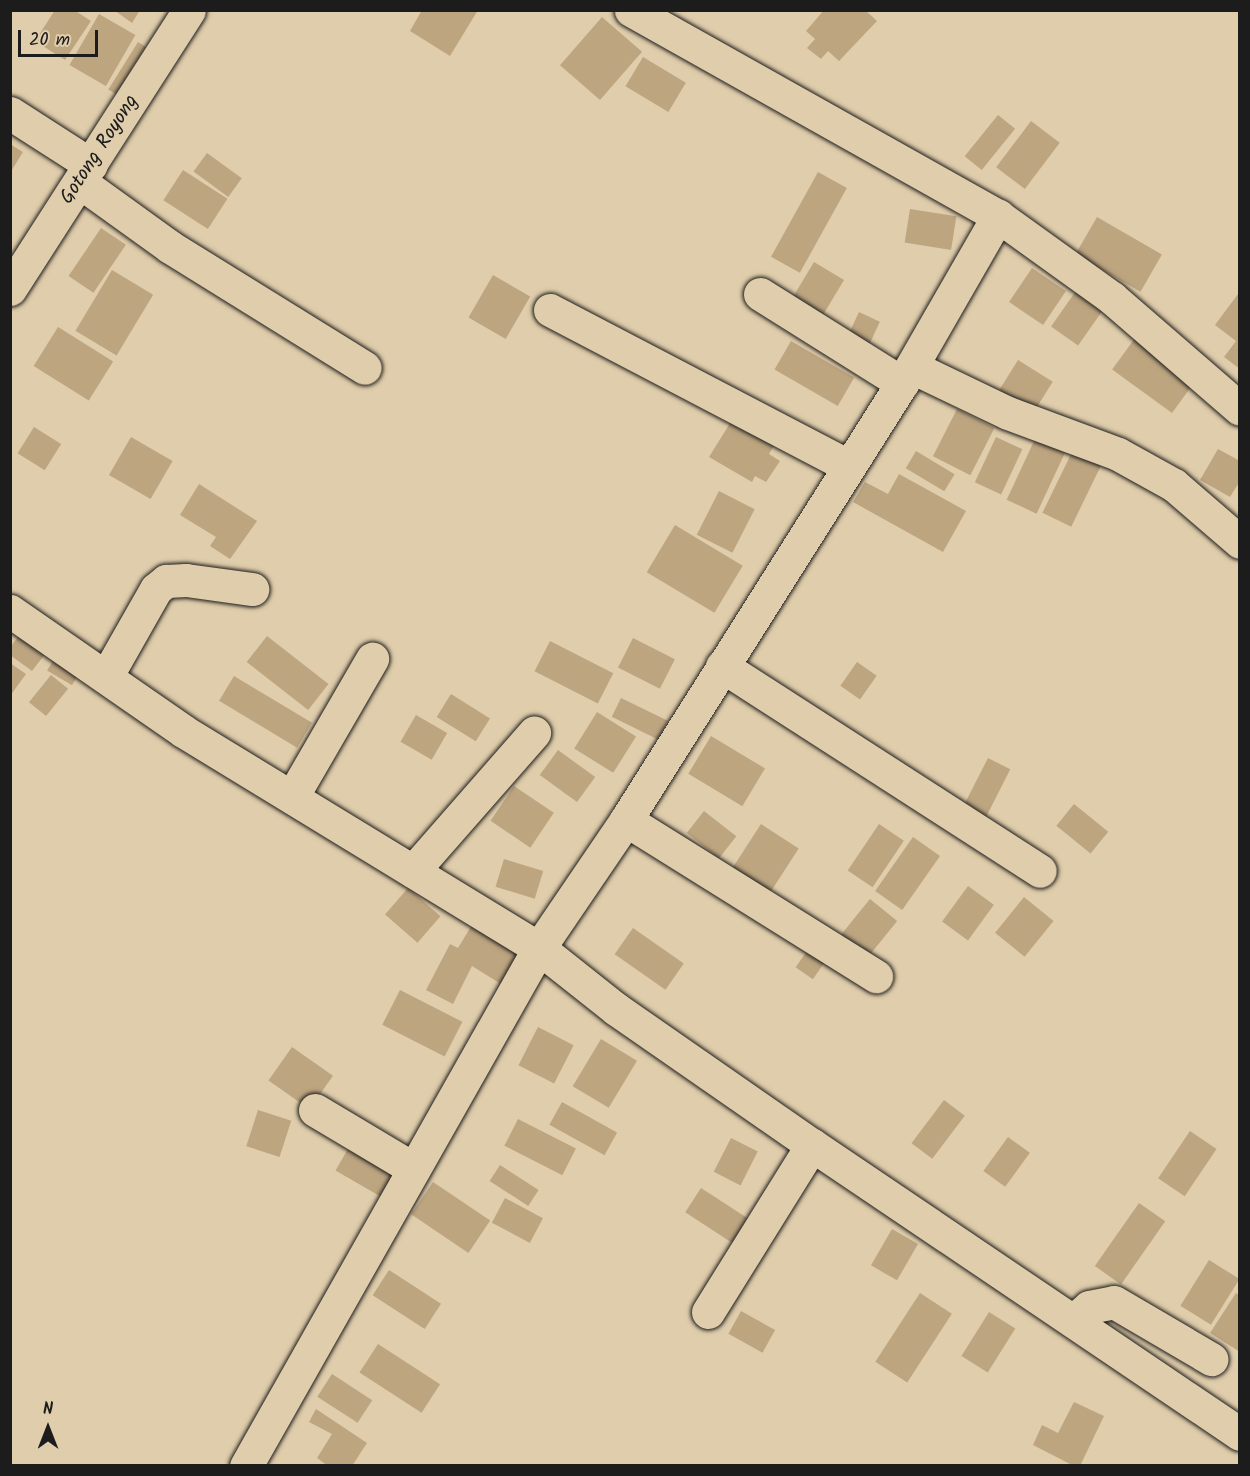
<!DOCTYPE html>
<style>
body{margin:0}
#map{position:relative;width:1250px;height:1476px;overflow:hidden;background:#e0cdab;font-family:Kalam,sans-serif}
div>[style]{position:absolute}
.building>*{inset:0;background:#bda580;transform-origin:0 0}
.roads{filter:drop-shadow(0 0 2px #1c1c1c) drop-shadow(0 0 2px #1c1c1c)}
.minor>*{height:33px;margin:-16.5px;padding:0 16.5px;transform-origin:16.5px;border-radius:16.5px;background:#e0cdab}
span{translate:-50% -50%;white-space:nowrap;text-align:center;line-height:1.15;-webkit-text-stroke:6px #e0cdab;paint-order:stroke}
.street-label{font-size:20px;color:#1c1c1c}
.frame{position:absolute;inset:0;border:12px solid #1c1c1c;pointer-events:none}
.north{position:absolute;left:18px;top:1398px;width:60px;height:60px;-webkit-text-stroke:4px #e0cdab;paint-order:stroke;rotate:0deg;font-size:16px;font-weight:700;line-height:24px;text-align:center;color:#1c1c1c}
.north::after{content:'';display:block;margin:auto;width:21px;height:27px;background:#1c1c1c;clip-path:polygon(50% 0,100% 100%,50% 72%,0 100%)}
.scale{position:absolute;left:18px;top:30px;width:80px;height:27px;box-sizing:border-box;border:3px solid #1c1c1c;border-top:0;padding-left:8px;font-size:18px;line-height:21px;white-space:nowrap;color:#1c1c1c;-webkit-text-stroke:4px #e0cdab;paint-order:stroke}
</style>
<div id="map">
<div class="building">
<div style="clip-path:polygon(55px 10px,74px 10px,91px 21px,65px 60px,35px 41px)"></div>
<div style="clip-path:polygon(114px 10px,140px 10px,132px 23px)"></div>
<div style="clip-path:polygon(422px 10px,478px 10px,450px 56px,410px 31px)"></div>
<div style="clip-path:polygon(824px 10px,865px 10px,877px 21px,839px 61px,828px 51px,821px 59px,807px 48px,815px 39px,806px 31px)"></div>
<div style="left:99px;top:14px;width:42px;height:59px;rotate:30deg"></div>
<div style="left:602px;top:17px;width:53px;height:64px;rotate:41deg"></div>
<div style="left:138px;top:42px;width:9px;height:56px;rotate:32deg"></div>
<div style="left:643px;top:57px;width:50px;height:34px;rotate:31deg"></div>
<div style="left:998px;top:115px;width:22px;height:53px;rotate:39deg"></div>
<div style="left:1031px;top:121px;width:36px;height:58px;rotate:37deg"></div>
<div style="clip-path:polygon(10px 144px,23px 152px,10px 173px)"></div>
<div style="left:207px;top:153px;width:43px;height:23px;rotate:36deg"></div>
<div style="left:183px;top:170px;width:53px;height:36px;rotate:33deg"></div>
<div style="left:818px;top:172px;width:33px;height:97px;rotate:29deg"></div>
<div style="left:910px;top:209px;width:47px;height:34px;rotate:9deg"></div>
<div style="left:1097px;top:217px;width:75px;height:43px;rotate:30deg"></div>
<div style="left:101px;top:228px;width:30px;height:58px;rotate:34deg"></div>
<div style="left:814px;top:262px;width:35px;height:44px;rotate:31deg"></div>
<div style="left:1032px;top:268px;width:41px;height:41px;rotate:34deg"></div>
<div style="left:112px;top:270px;width:48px;height:71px;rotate:31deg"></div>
<div style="left:493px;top:275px;width:43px;height:49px;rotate:30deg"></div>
<div style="left:1078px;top:288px;width:33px;height:47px;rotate:35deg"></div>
<div style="clip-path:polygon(1238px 294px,1240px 295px,1240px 369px,1224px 357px,1236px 341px,1215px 325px)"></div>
<div style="left:859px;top:312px;width:23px;height:33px;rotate:25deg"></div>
<div style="left:58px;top:327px;width:65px;height:46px;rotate:32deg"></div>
<div style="left:1138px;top:334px;width:74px;height:44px;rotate:36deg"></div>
<div style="left:791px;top:341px;width:73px;height:33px;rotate:30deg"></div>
<div style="left:1018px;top:360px;width:41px;height:38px;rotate:32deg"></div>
<div style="left:957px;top:409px;width:42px;height:53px;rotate:27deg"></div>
<div style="clip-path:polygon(737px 412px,779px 437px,769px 454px,780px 461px,766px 482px,755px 476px,752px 482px,709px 457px)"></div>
<div style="left:34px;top:427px;width:32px;height:31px;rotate:32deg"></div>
<div style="left:131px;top:437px;width:48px;height:44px;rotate:30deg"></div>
<div style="left:996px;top:437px;width:29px;height:50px;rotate:25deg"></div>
<div style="left:1035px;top:439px;width:33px;height:67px;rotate:25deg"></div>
<div style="left:1074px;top:448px;width:32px;height:72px;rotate:26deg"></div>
<div style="clip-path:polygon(1218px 449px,1240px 461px,1240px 481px,1230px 497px,1200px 480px)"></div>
<div style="left:916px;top:451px;width:45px;height:20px;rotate:31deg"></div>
<div style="clip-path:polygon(899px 474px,966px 511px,943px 552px,853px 502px,865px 482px,888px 494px)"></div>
<div style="clip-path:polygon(199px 484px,257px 521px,230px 559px,210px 546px,216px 537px,180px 515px)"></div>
<div style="left:719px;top:491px;width:40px;height:49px;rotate:27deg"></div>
<div style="left:675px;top:525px;width:79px;height:55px;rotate:31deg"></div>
<div style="clip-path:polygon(27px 626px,52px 645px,32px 671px,10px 655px,10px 647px)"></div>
<div style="left:267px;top:636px;width:78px;height:33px;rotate:38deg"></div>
<div style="left:633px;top:638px;width:47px;height:33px;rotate:27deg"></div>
<div style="left:550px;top:641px;width:71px;height:34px;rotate:27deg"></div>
<div style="left:60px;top:649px;width:29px;height:25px;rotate:31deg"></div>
<div style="left:857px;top:662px;width:24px;height:29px;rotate:35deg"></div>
<div style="clip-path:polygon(10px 663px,26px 674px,10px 696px)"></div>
<div style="left:51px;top:675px;width:22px;height:35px;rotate:39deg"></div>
<div style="left:234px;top:676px;width:91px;height:29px;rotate:31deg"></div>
<div style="left:451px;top:694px;width:46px;height:27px;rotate:32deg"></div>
<div style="left:621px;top:698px;width:52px;height:21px;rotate:26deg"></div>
<div style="left:597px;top:712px;width:46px;height:43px;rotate:32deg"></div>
<div style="left:416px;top:715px;width:36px;height:31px;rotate:30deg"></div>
<div style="left:711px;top:736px;width:63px;height:44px;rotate:31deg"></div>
<div style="left:558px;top:750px;width:46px;height:31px;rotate:36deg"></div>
<div style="left:988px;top:758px;width:25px;height:57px;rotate:27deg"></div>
<div style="left:514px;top:786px;width:48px;height:42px;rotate:34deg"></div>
<div style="left:1074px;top:804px;width:44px;height:28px;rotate:39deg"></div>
<div style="left:704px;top:811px;width:41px;height:28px;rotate:38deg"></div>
<div style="left:761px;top:824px;width:45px;height:53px;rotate:33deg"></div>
<div style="left:879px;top:824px;width:30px;height:56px;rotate:34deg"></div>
<div style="left:913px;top:837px;width:33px;height:66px;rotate:35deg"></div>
<div style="left:504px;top:859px;width:41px;height:29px;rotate:17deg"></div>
<div style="left:968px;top:886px;width:32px;height:44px;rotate:36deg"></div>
<div style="left:408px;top:888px;width:43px;height:35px;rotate:41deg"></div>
<div style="left:1024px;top:897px;width:38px;height:46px;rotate:39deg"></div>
<div style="left:870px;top:899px;width:35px;height:48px;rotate:39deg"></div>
<div style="clip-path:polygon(472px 925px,527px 959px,509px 989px,472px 966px,453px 1004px,426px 990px,450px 944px,458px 948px)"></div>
<div style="left:633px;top:928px;width:62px;height:32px;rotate:35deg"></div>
<div style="left:814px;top:941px;width:21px;height:32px;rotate:35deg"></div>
<div style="left:400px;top:990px;width:70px;height:39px;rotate:27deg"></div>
<div style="left:538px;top:1027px;width:40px;height:43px;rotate:27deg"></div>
<div style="left:601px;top:1039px;width:42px;height:55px;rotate:31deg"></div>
<div style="left:292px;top:1047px;width:50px;height:41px;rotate:35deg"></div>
<div style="left:944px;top:1100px;width:26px;height:54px;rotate:37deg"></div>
<div style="left:562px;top:1102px;width:63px;height:26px;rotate:29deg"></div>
<div style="left:258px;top:1110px;width:35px;height:38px;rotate:18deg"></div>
<div style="left:518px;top:1119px;width:65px;height:30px;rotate:27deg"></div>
<div style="left:1190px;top:1131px;width:32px;height:57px;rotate:34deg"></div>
<div style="left:1008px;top:1137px;width:27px;height:42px;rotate:36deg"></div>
<div style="left:731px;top:1138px;width:30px;height:38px;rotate:27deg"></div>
<div style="left:352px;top:1142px;width:52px;height:33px;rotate:30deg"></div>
<div style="left:500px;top:1165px;width:46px;height:19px;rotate:33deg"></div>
<div style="left:433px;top:1182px;width:69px;height:39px;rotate:34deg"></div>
<div style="left:701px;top:1188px;width:69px;height:29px;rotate:33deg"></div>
<div style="left:505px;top:1198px;width:43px;height:28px;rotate:28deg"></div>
<div style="left:1139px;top:1203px;width:32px;height:77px;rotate:35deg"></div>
<div style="left:892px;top:1229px;width:30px;height:42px;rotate:30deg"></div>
<div style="left:1209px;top:1260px;width:36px;height:54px;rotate:32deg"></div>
<div style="left:389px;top:1270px;width:62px;height:30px;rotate:33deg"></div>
<div style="left:920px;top:1293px;width:38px;height:82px;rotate:33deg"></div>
<div style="clip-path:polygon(1236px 1293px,1240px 1296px,1240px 1352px,1210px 1333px)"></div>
<div style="left:741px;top:1311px;width:39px;height:26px;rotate:29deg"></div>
<div style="left:989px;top:1312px;width:31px;height:52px;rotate:32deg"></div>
<div style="left:378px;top:1344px;width:74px;height:34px;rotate:33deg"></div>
<div style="left:332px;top:1374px;width:48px;height:27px;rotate:33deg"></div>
<div style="clip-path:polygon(1074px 1402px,1104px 1416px,1080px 1466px,1074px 1466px,1033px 1445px,1042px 1425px,1058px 1433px)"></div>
<div style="clip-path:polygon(316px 1409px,367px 1443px,352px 1466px,328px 1466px,317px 1458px,332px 1434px,309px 1422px)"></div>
</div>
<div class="roads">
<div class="minor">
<div style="left:10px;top:113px;width:96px;rotate:32.7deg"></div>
<div style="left:80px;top:182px;width:111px;rotate:35.8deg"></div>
<div style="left:170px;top:247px;width:229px;rotate:31.8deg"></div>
<div style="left:998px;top:216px;width:140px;rotate:35.7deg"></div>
<div style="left:1112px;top:298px;width:169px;rotate:40.9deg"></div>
<div style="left:10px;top:289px;width:331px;rotate:-57.3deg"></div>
<div style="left:760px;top:294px;width:168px;rotate:32.1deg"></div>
<div style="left:550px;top:310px;width:337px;rotate:27.6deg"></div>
<div style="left:912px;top:367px;width:106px;rotate:25.6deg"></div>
<div style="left:1008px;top:413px;width:117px;rotate:20.4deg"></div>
<div style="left:1118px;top:454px;width:64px;rotate:29deg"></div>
<div style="left:1174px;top:485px;width:87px;rotate:40.8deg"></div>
<div style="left:10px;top:611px;width:211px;rotate:34.7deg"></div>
<div style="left:183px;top:731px;width:417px;rotate:31.4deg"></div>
<div style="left:539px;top:948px;width:98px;rotate:38.4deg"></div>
<div style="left:616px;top:1009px;width:239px;rotate:34.8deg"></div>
<div style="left:812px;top:1145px;width:516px;rotate:34.03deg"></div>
<div style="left:722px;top:666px;width:378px;rotate:32.8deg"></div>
<div style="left:106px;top:677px;width:101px;rotate:-60.4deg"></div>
<div style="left:156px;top:589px;width:13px;rotate:-39deg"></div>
<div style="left:166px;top:581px;width:20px;rotate:-3deg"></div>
<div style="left:186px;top:580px;width:67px;rotate:7.8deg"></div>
<div style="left:292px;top:797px;width:160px;rotate:-59.9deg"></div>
<div style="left:626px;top:820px;width:295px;rotate:32deg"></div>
<div style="left:413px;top:871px;width:184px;rotate:-48.8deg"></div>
<div style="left:315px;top:1110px;width:115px;rotate:30.8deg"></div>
<div style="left:708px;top:1312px;width:197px;rotate:-58.1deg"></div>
<div style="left:1073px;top:1321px;width:21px;rotate:-41deg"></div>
<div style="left:1089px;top:1307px;width:25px;rotate:-11deg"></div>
<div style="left:1114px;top:1302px;width:113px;rotate:30.4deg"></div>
<div style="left:246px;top:1466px;width:595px;rotate:-60.51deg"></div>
<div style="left:539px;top:948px;width:155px;rotate:-55.8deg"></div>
<div style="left:626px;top:820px;width:517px;rotate:-57.72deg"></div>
<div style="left:902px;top:383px;width:193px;rotate:-60.1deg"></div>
<div style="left:998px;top:216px;width:421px;rotate:-150.7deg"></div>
</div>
</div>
<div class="street-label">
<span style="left:100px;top:150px;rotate:-57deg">Gotong Royong</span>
</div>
<div class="frame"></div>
<div class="north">N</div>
<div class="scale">20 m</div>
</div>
